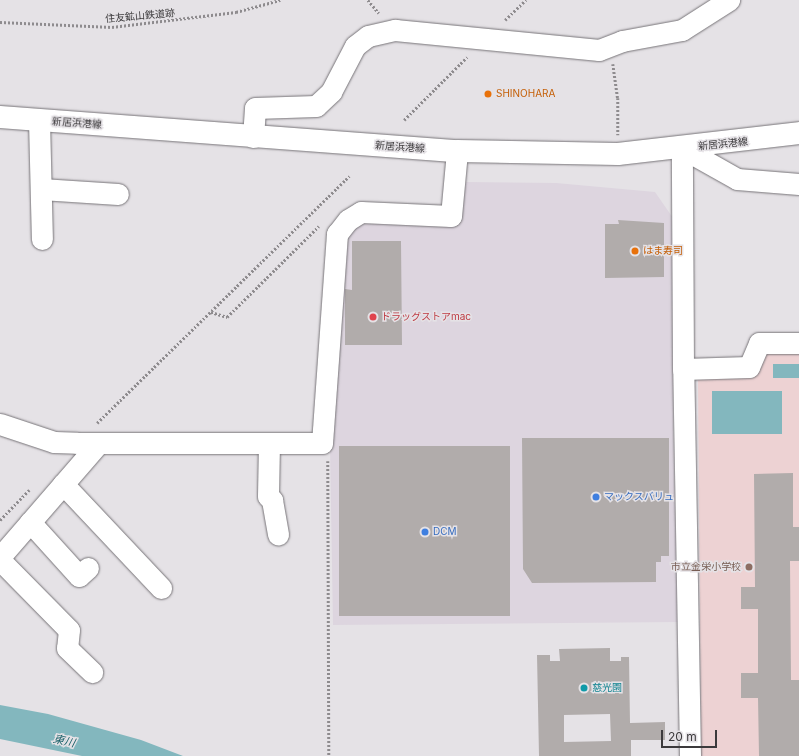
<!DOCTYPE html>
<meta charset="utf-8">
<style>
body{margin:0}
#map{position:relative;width:799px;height:756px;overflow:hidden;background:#e5e2e6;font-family:Inter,"Noto Sans JP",sans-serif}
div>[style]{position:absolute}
.built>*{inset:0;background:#ddd5df}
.education>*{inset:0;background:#edd2d3}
.water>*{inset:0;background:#83b7be;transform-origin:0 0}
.building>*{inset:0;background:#b1acab;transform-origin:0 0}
.path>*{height:2.5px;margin-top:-1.25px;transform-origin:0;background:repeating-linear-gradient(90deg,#8e8b8e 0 2px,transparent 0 4px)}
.roads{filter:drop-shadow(0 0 1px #777478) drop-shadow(0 0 1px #777478)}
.minor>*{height:21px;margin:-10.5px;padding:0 10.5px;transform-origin:10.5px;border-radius:10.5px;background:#fff}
.major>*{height:22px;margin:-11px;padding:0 11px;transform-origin:11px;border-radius:11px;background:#fff}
.dots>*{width:11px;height:11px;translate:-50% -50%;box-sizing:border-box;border:2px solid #e5e2e6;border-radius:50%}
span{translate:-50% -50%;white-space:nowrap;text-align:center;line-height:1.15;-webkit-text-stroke:3px #e5e2e6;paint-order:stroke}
.street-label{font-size:10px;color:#3c3a3c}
.food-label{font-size:10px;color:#c56008}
.left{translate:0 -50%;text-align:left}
.health-label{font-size:10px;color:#be3a42}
.shop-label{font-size:10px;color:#366cbe}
.education-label{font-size:10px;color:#785e54}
.right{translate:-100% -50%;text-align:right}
.culture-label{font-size:10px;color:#0d838f}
.water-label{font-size:11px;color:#196169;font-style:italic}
.scale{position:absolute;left:661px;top:730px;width:56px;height:18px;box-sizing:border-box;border:2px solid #3c3a3c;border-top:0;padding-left:5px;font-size:12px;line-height:14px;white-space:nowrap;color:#3c3a3c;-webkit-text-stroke:3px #e5e2e6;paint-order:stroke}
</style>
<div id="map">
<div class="built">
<div style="clip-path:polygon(466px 182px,556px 183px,655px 192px,673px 218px,673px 433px,678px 622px,333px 625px,330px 446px,347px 234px,364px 221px,460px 224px)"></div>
</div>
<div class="education">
<div style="clip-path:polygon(768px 349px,799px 349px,799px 756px,701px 756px,698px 378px)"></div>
</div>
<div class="water">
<div style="left:773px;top:364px;width:26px;height:14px"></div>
<div style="left:782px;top:391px;width:43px;height:70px;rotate:90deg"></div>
<div style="clip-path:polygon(0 705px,48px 714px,141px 740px,183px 756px,82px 756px,0 739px)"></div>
</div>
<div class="building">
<div style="clip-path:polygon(618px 220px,664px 223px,664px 277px,605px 278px,605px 224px,619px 224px)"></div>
<div style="clip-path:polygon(352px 241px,401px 241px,402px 345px,345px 345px,345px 289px,352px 290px)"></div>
<div style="clip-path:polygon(522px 438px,669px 438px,669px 556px,661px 556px,661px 562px,656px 562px,656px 582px,532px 583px,523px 569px)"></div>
<div style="left:510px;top:446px;width:170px;height:171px;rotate:90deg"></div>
<div style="clip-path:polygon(793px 473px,793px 527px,799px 527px,799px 561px,790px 561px,791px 680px,799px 680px,799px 756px,759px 756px,758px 698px,741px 698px,741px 673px,758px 673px,758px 609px,741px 609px,741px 587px,755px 587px,754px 474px)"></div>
<div style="clip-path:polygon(evenodd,610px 648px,610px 661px,621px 661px,621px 657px,629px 657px,630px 723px,665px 722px,665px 740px,631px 740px,631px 756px,539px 756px,537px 655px,550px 655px,550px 661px,560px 661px,559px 649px,610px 648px,610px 714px,611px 741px,564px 742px,564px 715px,610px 714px)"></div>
</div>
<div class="path">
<div style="left:368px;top:0;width:17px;rotate:50deg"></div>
<div style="left:505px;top:20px;width:29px;rotate:-44deg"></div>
<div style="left:0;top:22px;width:112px;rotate:2.6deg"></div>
<div style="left:112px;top:27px;width:125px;rotate:-6.9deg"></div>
<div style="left:236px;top:12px;width:46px;rotate:-15.3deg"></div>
<div style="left:613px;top:64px;width:34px;rotate:82deg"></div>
<div style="left:618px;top:98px;width:37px;rotate:90deg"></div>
<div style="left:404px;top:120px;width:89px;rotate:-45deg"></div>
<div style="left:211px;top:312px;width:17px;rotate:17deg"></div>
<div style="left:227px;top:317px;width:129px;rotate:-44.7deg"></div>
<div style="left:97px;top:423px;width:353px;rotate:-44.4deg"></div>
<div style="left:328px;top:461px;width:295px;rotate:89.8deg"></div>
<div style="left:0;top:520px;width:42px;rotate:-46deg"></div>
</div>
<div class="roads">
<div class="minor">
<div style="left:39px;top:120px;width:119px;rotate:88.6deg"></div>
<div style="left:253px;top:137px;width:29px;rotate:-86deg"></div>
<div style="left:255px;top:108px;width:61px;rotate:-1.9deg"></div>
<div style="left:316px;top:106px;width:21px;rotate:-43deg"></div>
<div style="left:331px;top:92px;width:52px;rotate:-62.4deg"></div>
<div style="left:355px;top:46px;width:16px;rotate:-38deg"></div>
<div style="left:368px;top:36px;width:28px;rotate:-13deg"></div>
<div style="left:395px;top:30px;width:205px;rotate:5.6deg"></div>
<div style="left:599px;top:50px;width:25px;rotate:-21deg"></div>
<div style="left:622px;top:41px;width:61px;rotate:-10.4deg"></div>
<div style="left:682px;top:30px;width:56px;rotate:-32.6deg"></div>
<div style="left:41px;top:189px;width:77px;rotate:3.7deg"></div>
<div style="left:683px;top:369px;width:66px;rotate:-1.7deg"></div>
<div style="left:749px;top:367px;width:26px;rotate:-67deg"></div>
<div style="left:759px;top:343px;width:40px"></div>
<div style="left:0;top:424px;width:57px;rotate:18.4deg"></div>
<div style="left:54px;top:442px;width:23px;rotate:2deg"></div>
<div style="left:77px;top:443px;width:245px"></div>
<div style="left:322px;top:443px;width:210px;rotate:-85.9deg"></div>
<div style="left:337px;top:234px;width:18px;rotate:-52deg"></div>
<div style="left:348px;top:220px;width:15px;rotate:-32deg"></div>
<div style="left:361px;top:212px;width:90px;rotate:2.5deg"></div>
<div style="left:451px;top:216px;width:65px;rotate:-84.7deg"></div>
<div style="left:269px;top:443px;width:53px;rotate:91.1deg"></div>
<div style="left:268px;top:496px;width:6px;rotate:45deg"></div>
<div style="left:272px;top:500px;width:35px;rotate:80deg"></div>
<div style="left:63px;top:484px;width:143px;rotate:46.7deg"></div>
<div style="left:30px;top:522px;width:73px;rotate:47.8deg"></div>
<div style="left:79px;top:576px;width:12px;rotate:-42deg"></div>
<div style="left:0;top:557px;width:150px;rotate:-49.1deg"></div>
<div style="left:0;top:560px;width:98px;rotate:45.4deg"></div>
<div style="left:69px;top:630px;width:18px;rotate:96deg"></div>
<div style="left:67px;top:648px;width:35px;rotate:44deg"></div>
<div style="left:690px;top:756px;width:387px;rotate:-91deg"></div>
<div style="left:683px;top:369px;width:221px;rotate:-90.3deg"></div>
<div style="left:682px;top:148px;width:63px;rotate:29.4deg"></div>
<div style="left:737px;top:179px;width:62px;rotate:4.6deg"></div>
</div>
<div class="major">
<div style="left:0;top:117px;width:458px;rotate:4.3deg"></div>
<div style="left:457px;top:151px;width:161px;rotate:1.1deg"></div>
<div style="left:618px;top:154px;width:182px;rotate:-6.6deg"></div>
</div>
</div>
<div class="dots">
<div style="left:488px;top:94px;background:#e8710a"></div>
<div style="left:635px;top:251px;background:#e8710a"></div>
<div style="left:373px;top:317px;background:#e0444e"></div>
<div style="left:596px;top:497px;background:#3f7fe0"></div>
<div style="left:425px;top:532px;background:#3f7fe0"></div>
<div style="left:749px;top:567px;background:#8d6e63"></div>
<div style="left:584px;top:688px;background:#0f9aa8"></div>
</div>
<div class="street-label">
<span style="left:140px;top:16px;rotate:-5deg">住友鉱山鉄道跡</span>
<span style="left:77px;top:123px;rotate:4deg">新居浜港線</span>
<span style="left:723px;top:144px;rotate:-6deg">新居浜港線</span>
<span style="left:400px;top:147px;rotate:4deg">新居浜港線</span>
</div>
<div class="food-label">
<span class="left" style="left:496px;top:94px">SHINOHARA</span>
<span class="left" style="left:643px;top:251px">はま寿司</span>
</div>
<div class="health-label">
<span class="left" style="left:381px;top:317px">ドラッグストアmac</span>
</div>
<div class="shop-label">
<span class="left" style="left:604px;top:497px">マックスバリュ</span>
<span class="left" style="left:433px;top:532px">DCM</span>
</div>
<div class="education-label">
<span class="right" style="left:741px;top:567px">市立金栄小学校</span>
</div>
<div class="culture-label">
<span class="left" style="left:592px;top:688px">慈光園</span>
</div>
<div class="water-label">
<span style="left:64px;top:741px;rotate:13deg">東川</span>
</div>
<div class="scale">20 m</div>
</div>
